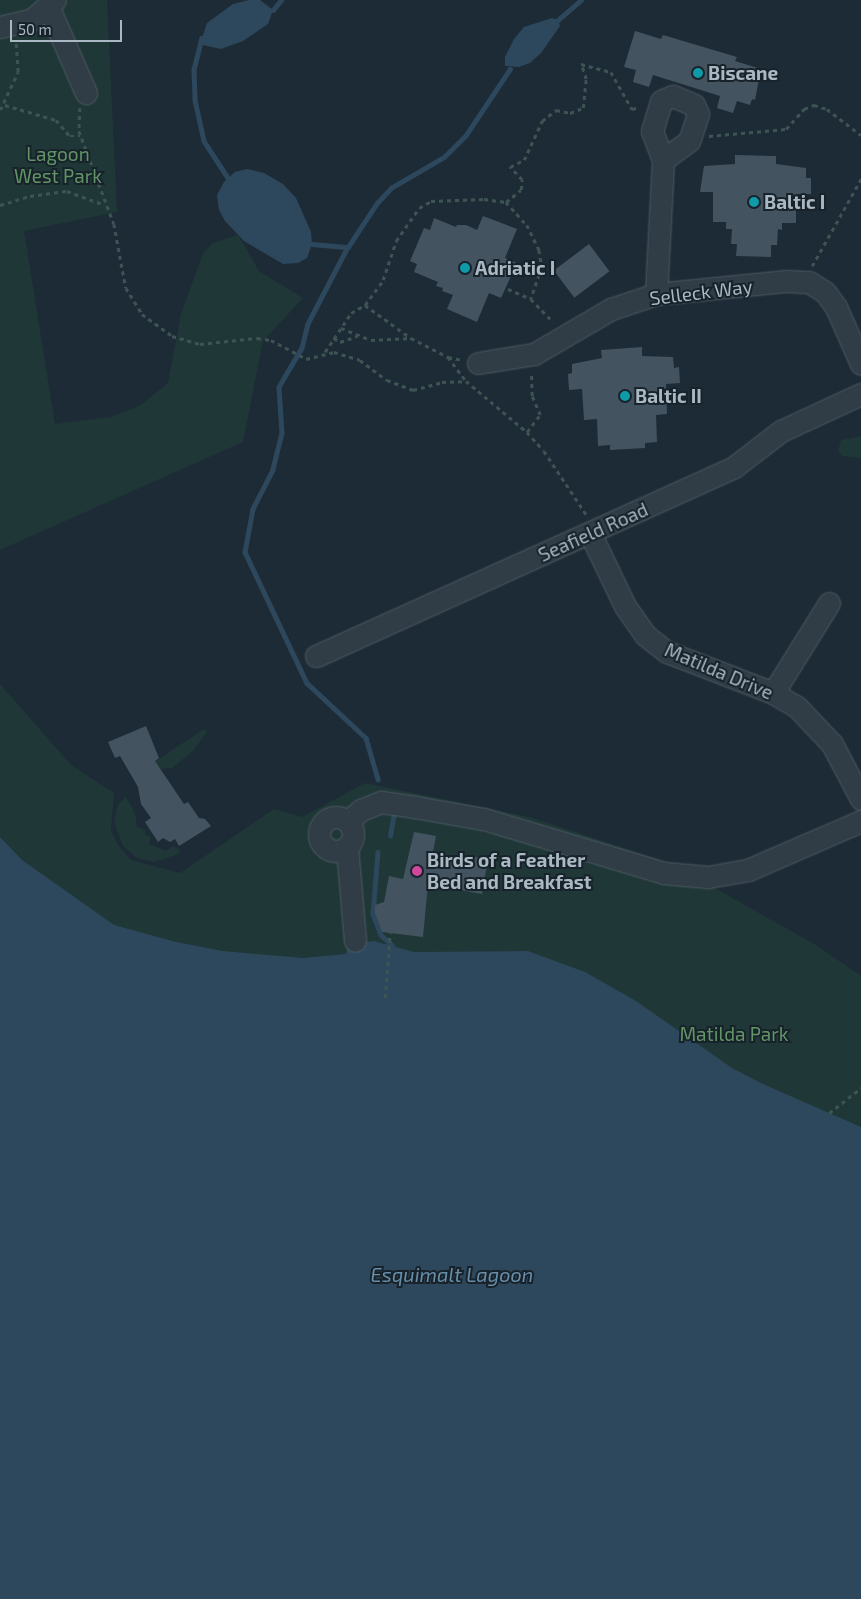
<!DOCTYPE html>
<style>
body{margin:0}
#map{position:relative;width:861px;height:1599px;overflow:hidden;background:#1d2b36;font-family:"Exo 2",sans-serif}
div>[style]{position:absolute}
.green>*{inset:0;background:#1f3736}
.water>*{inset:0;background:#2d485c}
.stream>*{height:4.5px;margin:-2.25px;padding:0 2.25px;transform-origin:2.25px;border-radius:2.25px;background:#2d485c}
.building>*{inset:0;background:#435360;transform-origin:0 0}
.path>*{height:2.5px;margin-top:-1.25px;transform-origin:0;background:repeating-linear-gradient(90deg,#3d5453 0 4px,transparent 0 8px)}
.roads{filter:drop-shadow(0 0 1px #4e5b65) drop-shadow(0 0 1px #4e5b65)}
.minor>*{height:21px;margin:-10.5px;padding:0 10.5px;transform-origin:10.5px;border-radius:10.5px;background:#313d46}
.minor>.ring{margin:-10.5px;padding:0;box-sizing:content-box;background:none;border:21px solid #313d46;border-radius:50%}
.dots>*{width:14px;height:14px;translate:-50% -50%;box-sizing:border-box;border:2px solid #17222a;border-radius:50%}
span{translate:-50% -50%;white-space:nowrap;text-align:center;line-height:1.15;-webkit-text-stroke:4px #17222a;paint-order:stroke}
.poi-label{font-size:19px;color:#aab8c4;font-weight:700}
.left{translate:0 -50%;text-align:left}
.park-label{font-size:19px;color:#619566}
.street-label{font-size:19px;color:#aab8c4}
.water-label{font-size:20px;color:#688eaa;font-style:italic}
.scale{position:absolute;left:10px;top:20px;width:112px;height:22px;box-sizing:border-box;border:2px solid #aab8c4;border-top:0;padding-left:6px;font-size:15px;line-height:18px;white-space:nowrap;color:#aab8c4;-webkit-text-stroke:4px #17222a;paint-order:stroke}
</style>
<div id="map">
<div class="green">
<div style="clip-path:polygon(0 0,107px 0,117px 212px,24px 231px,55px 424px,111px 417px,141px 405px,168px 383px,181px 314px,203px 253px,213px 243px,238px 235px,259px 271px,303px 298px,263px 341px,243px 442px,0 550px)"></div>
<div style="clip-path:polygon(861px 436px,861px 458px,842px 456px,838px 451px,841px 440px)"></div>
<div style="clip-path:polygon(0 684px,71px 765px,114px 793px,111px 830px,118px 845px,131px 860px,180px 873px,274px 809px,302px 817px,365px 783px,530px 817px,672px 864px,816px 945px,861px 976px,861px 1599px,0 1599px)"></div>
<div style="clip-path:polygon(204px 729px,207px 732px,193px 751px,172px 768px,159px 769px,151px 764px)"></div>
<div style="clip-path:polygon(126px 797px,135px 813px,137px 827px,145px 830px,145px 834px,151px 837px,149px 844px,166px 851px,173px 846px,180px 850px,179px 854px,154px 862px,137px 858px,123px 846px,114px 822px,118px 804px)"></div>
</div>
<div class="water">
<div style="clip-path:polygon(249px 0,260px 0,273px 10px,268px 24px,243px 41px,221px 49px,203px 45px,202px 38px,207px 23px,233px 4px)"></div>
<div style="clip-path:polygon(552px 18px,558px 20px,560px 26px,541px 53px,530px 63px,519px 67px,505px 66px,505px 57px,514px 39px,524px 27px)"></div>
<div style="clip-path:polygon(247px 169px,264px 173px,283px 184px,296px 198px,311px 232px,312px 244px,307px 258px,298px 263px,283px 264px,244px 241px,225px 221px,219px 210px,217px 195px,224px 182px,235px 172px)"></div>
<div style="clip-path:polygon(0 837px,22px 860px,114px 925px,176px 942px,223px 951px,303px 958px,346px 954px,348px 945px,374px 941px,414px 952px,528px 951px,585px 972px,636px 1001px,732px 1068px,763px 1084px,861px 1127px,861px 1599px,0 1599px)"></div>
</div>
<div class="stream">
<div style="left:273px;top:10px;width:13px;rotate:-51deg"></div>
<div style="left:558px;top:20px;width:30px;rotate:-41deg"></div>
<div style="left:202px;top:38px;width:32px;rotate:104deg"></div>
<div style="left:194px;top:69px;width:31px;rotate:88deg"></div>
<div style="left:195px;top:100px;width:42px;rotate:77.6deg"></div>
<div style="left:204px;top:141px;width:44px;rotate:57deg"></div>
<div style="left:312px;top:244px;width:36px;rotate:5deg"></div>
<div style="left:348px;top:247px;width:53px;rotate:-56.6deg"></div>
<div style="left:377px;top:203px;width:21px;rotate:-47deg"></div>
<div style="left:391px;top:188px;width:61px;rotate:-30.3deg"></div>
<div style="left:444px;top:157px;width:31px;rotate:-45deg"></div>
<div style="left:466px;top:135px;width:79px;rotate:-56.3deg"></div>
<div style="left:348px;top:247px;width:87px;rotate:117.5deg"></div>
<div style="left:308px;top:324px;width:25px;rotate:104deg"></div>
<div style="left:302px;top:348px;width:45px;rotate:120.5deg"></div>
<div style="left:279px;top:387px;width:46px;rotate:86.3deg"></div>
<div style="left:282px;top:433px;width:38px;rotate:104deg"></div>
<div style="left:273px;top:470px;width:44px;rotate:117.1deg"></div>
<div style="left:253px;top:509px;width:44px;rotate:100.5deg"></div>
<div style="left:245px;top:552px;width:145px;rotate:64.7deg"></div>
<div style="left:307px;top:683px;width:81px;rotate:43deg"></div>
<div style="left:366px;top:738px;width:43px;rotate:73.7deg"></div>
<div style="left:390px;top:836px;width:23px;rotate:-80deg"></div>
<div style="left:378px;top:852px;width:62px;rotate:94.6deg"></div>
<div style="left:373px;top:914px;width:22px;rotate:69deg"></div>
<div style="left:381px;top:935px;width:15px;rotate:42deg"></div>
</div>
<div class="building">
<div style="clip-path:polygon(635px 31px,661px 39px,663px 35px,737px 57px,735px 61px,761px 69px,755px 100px,752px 99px,750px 105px,737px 101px,733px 113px,717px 108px,720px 96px,653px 75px,649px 87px,633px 82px,636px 70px,624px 67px)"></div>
<div style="clip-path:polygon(735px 155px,776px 156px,776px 164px,806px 168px,806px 178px,811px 178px,811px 194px,796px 194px,796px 223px,782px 223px,782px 230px,778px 229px,777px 245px,771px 245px,771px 257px,736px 256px,737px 244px,731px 244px,732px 229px,726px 229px,726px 222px,713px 222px,713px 192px,700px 192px,704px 166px,735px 164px)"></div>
<div style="clip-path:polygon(483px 216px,517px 229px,505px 258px,517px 263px,501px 298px,489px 293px,477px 322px,447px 309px,453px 295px,442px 291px,443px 288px,436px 286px,438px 282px,414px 272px,417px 264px,410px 261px,424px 228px,430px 230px,434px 218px,456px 227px,457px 225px,466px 225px,477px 230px)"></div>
<div style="left:589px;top:244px;width:34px;height:44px;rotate:53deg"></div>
<div style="clip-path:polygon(642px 347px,642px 356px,673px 357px,674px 368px,679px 367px,680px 383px,666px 384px,667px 414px,656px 415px,657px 442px,645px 443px,645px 448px,610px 450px,610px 445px,598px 446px,597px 419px,584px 420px,582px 389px,569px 390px,568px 374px,572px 373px,572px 364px,602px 358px,601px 350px)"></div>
<div style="clip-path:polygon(146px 726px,159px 758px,155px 761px,184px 804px,188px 802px,199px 818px,205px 819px,211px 826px,179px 846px,175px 839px,170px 842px,163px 838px,158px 842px,145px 822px,151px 818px,141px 804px,138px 787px,120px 756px,115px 758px,108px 742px)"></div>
<div style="clip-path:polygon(414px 832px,436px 836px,432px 857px,474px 864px,475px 857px,488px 859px,482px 894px,428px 884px,423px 937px,382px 932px,375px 913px,375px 905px,384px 902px,389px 876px,403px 879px)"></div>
</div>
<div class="path">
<div style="left:5px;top:105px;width:53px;rotate:16.4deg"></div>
<div style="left:56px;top:120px;width:21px;rotate:49deg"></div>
<div style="left:70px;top:136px;width:10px"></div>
<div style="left:80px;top:108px;width:23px;rotate:92deg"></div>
<div style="left:79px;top:131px;width:99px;rotate:69.4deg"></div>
<div style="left:114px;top:224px;width:65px;rotate:79.4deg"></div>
<div style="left:126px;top:288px;width:31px;rotate:58deg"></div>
<div style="left:142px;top:314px;width:37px;rotate:36deg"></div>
<div style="left:172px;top:336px;width:29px;rotate:16deg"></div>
<div style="left:200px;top:344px;width:57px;rotate:-6deg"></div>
<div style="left:257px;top:338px;width:14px;rotate:8deg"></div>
<div style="left:271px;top:340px;width:40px;rotate:28deg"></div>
<div style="left:306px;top:359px;width:29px;rotate:-14deg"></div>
<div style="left:334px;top:352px;width:27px;rotate:17deg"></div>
<div style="left:360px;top:360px;width:34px;rotate:37deg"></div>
<div style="left:387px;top:380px;width:28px;rotate:21deg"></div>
<div style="left:413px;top:390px;width:30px;rotate:-15deg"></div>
<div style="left:442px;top:382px;width:24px;rotate:-2deg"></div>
<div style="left:0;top:110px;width:42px;rotate:-64.7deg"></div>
<div style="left:18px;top:72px;width:30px;rotate:-94deg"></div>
<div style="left:709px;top:136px;width:77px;rotate:-5.2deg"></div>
<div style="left:786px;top:129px;width:27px;rotate:-48deg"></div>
<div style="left:804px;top:109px;width:11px;rotate:-22deg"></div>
<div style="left:814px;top:105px;width:14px;rotate:17deg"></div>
<div style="left:827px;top:109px;width:43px;rotate:37.4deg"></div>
<div style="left:506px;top:202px;width:19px;rotate:-39deg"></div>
<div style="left:521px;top:190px;width:10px;rotate:-84deg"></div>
<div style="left:522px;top:180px;width:18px;rotate:-133deg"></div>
<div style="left:510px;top:167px;width:16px;rotate:-27deg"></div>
<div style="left:524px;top:160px;width:43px;rotate:-65.2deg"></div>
<div style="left:542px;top:121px;width:18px;rotate:-38deg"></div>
<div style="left:556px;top:110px;width:14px;rotate:12deg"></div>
<div style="left:570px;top:113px;width:14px;rotate:-21deg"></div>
<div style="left:583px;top:108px;width:29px;rotate:-84deg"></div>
<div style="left:586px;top:79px;width:16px;rotate:-108deg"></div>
<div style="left:581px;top:64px;width:31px;rotate:15deg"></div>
<div style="left:611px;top:72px;width:43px;rotate:60.4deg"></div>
<div style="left:632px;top:109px;width:8px;rotate:-14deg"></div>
<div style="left:0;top:205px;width:31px;rotate:-17deg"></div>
<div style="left:30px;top:196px;width:37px;rotate:-8deg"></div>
<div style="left:67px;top:191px;width:40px;rotate:20.2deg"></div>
<div style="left:812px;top:266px;width:100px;rotate:-60.6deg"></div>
<div style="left:508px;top:289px;width:25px;rotate:23deg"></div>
<div style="left:531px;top:299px;width:32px;rotate:46deg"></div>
<div style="left:365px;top:305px;width:31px;rotate:-54deg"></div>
<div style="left:383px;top:280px;width:41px;rotate:-71.6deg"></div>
<div style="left:396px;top:241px;width:40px;rotate:-55.1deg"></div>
<div style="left:419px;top:208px;width:14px;rotate:-30deg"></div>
<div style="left:431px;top:201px;width:53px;rotate:-2.2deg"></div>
<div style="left:484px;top:199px;width:22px;rotate:8deg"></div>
<div style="left:506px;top:202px;width:31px;rotate:48deg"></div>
<div style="left:527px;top:225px;width:28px;rotate:64deg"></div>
<div style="left:539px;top:250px;width:17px;rotate:80deg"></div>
<div style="left:542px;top:267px;width:34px;rotate:109deg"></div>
<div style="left:341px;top:328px;width:32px;rotate:22deg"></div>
<div style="left:371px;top:340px;width:40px;rotate:-2.9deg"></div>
<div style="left:334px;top:338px;width:7px;rotate:34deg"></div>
<div style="left:340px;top:342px;width:18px;rotate:-19deg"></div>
<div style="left:325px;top:352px;width:47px;rotate:-56.3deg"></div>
<div style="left:351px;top:313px;width:16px;rotate:-30deg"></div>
<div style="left:365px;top:305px;width:57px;rotate:35.7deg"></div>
<div style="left:411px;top:338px;width:42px;rotate:27.2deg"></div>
<div style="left:448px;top:357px;width:14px;rotate:12deg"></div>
<div style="left:448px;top:357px;width:30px;rotate:53deg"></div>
<div style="left:466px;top:381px;width:80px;rotate:39.9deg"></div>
<div style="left:527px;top:432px;width:25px;rotate:48deg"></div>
<div style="left:544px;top:451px;width:76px;rotate:56.3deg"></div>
<div style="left:527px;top:432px;width:21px;rotate:-53deg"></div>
<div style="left:540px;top:415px;width:21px;rotate:-113deg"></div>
<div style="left:532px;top:396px;width:23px;rotate:-92deg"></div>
<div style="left:385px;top:998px;width:65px;rotate:-85.6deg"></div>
<div style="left:829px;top:1113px;width:41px;rotate:-38deg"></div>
</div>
<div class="roads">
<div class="minor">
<div style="left:48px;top:6px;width:95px;rotate:66.4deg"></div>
<div style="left:0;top:27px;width:32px;rotate:-13deg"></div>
<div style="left:31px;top:20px;width:31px;rotate:-40deg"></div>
<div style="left:656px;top:294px;width:134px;rotate:-87deg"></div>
<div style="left:663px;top:160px;width:31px;rotate:-111deg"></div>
<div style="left:652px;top:131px;width:31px;rotate:-73deg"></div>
<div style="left:661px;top:101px;width:13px;rotate:-23deg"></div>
<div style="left:673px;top:96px;width:23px;rotate:23deg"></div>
<div style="left:694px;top:105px;width:10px;rotate:66deg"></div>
<div style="left:698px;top:114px;width:28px;rotate:108deg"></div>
<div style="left:689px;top:141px;width:32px;rotate:144deg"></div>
<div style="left:478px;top:363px;width:57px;rotate:-9.1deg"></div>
<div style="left:534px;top:354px;width:89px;rotate:-30.3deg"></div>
<div style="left:611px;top:309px;width:47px;rotate:-18.4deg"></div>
<div style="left:656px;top:294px;width:132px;rotate:-5.7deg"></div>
<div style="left:787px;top:281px;width:22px;rotate:3deg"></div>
<div style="left:809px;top:282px;width:19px;rotate:32deg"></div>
<div style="left:825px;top:292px;width:19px;rotate:54deg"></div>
<div style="left:836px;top:307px;width:62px;rotate:66.3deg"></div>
<div style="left:590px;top:533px;width:81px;rotate:64.4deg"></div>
<div style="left:625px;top:606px;width:35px;rotate:55deg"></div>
<div style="left:645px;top:635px;width:28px;rotate:38deg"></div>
<div style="left:667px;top:652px;width:114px;rotate:21.1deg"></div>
<div style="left:773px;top:693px;width:28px;rotate:30deg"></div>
<div style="left:797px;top:707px;width:51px;rotate:46.6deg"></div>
<div style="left:832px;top:744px;width:62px;rotate:62.2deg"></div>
<div style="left:316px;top:656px;width:459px;rotate:-24.3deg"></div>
<div style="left:734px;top:467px;width:59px;rotate:-37.5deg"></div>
<div style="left:781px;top:431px;width:88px;rotate:-24.8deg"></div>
<div style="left:773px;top:693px;width:106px;rotate:-58.1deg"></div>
<div class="ring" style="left:319px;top:817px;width:13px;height:13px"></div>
<div style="left:348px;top:821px;width:17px;rotate:-40deg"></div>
<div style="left:361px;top:810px;width:22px;rotate:-22deg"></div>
<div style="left:381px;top:802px;width:34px;rotate:8deg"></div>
<div style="left:415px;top:807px;width:70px;rotate:9.9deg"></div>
<div style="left:484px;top:819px;width:188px;rotate:16.7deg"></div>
<div style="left:664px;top:873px;width:44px;rotate:5.2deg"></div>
<div style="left:708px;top:877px;width:41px;rotate:-9.9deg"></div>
<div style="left:748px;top:870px;width:123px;rotate:-23.4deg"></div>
<div style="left:347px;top:847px;width:94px;rotate:85.1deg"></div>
</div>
</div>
<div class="dots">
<div style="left:698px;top:73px;background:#0f9aa8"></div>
<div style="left:754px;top:202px;background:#0f9aa8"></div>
<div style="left:465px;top:268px;background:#0f9aa8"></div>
<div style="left:625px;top:396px;background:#0f9aa8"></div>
<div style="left:417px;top:871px;background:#d1479c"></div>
</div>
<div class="poi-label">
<span class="left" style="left:708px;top:73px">Biscane</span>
<span class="left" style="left:764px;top:202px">Baltic I</span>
<span class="left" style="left:475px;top:268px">Adriatic I</span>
<span class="left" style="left:635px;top:396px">Baltic II</span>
<span class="left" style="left:427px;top:871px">Birds of a Feather<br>Bed and Breakfast</span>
</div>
<div class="park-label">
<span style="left:58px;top:165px">Lagoon<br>West Park</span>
<span style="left:734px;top:1034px">Matilda Park</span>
</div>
<div class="street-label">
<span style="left:701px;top:292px;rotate:-7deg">Selleck Way</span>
<span style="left:593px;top:532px;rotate:-24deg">Seafield Road</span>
<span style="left:719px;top:671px;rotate:23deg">Matilda Drive</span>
</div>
<div class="water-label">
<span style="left:452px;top:1274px">Esquimalt Lagoon</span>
</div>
<div class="scale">50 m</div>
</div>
